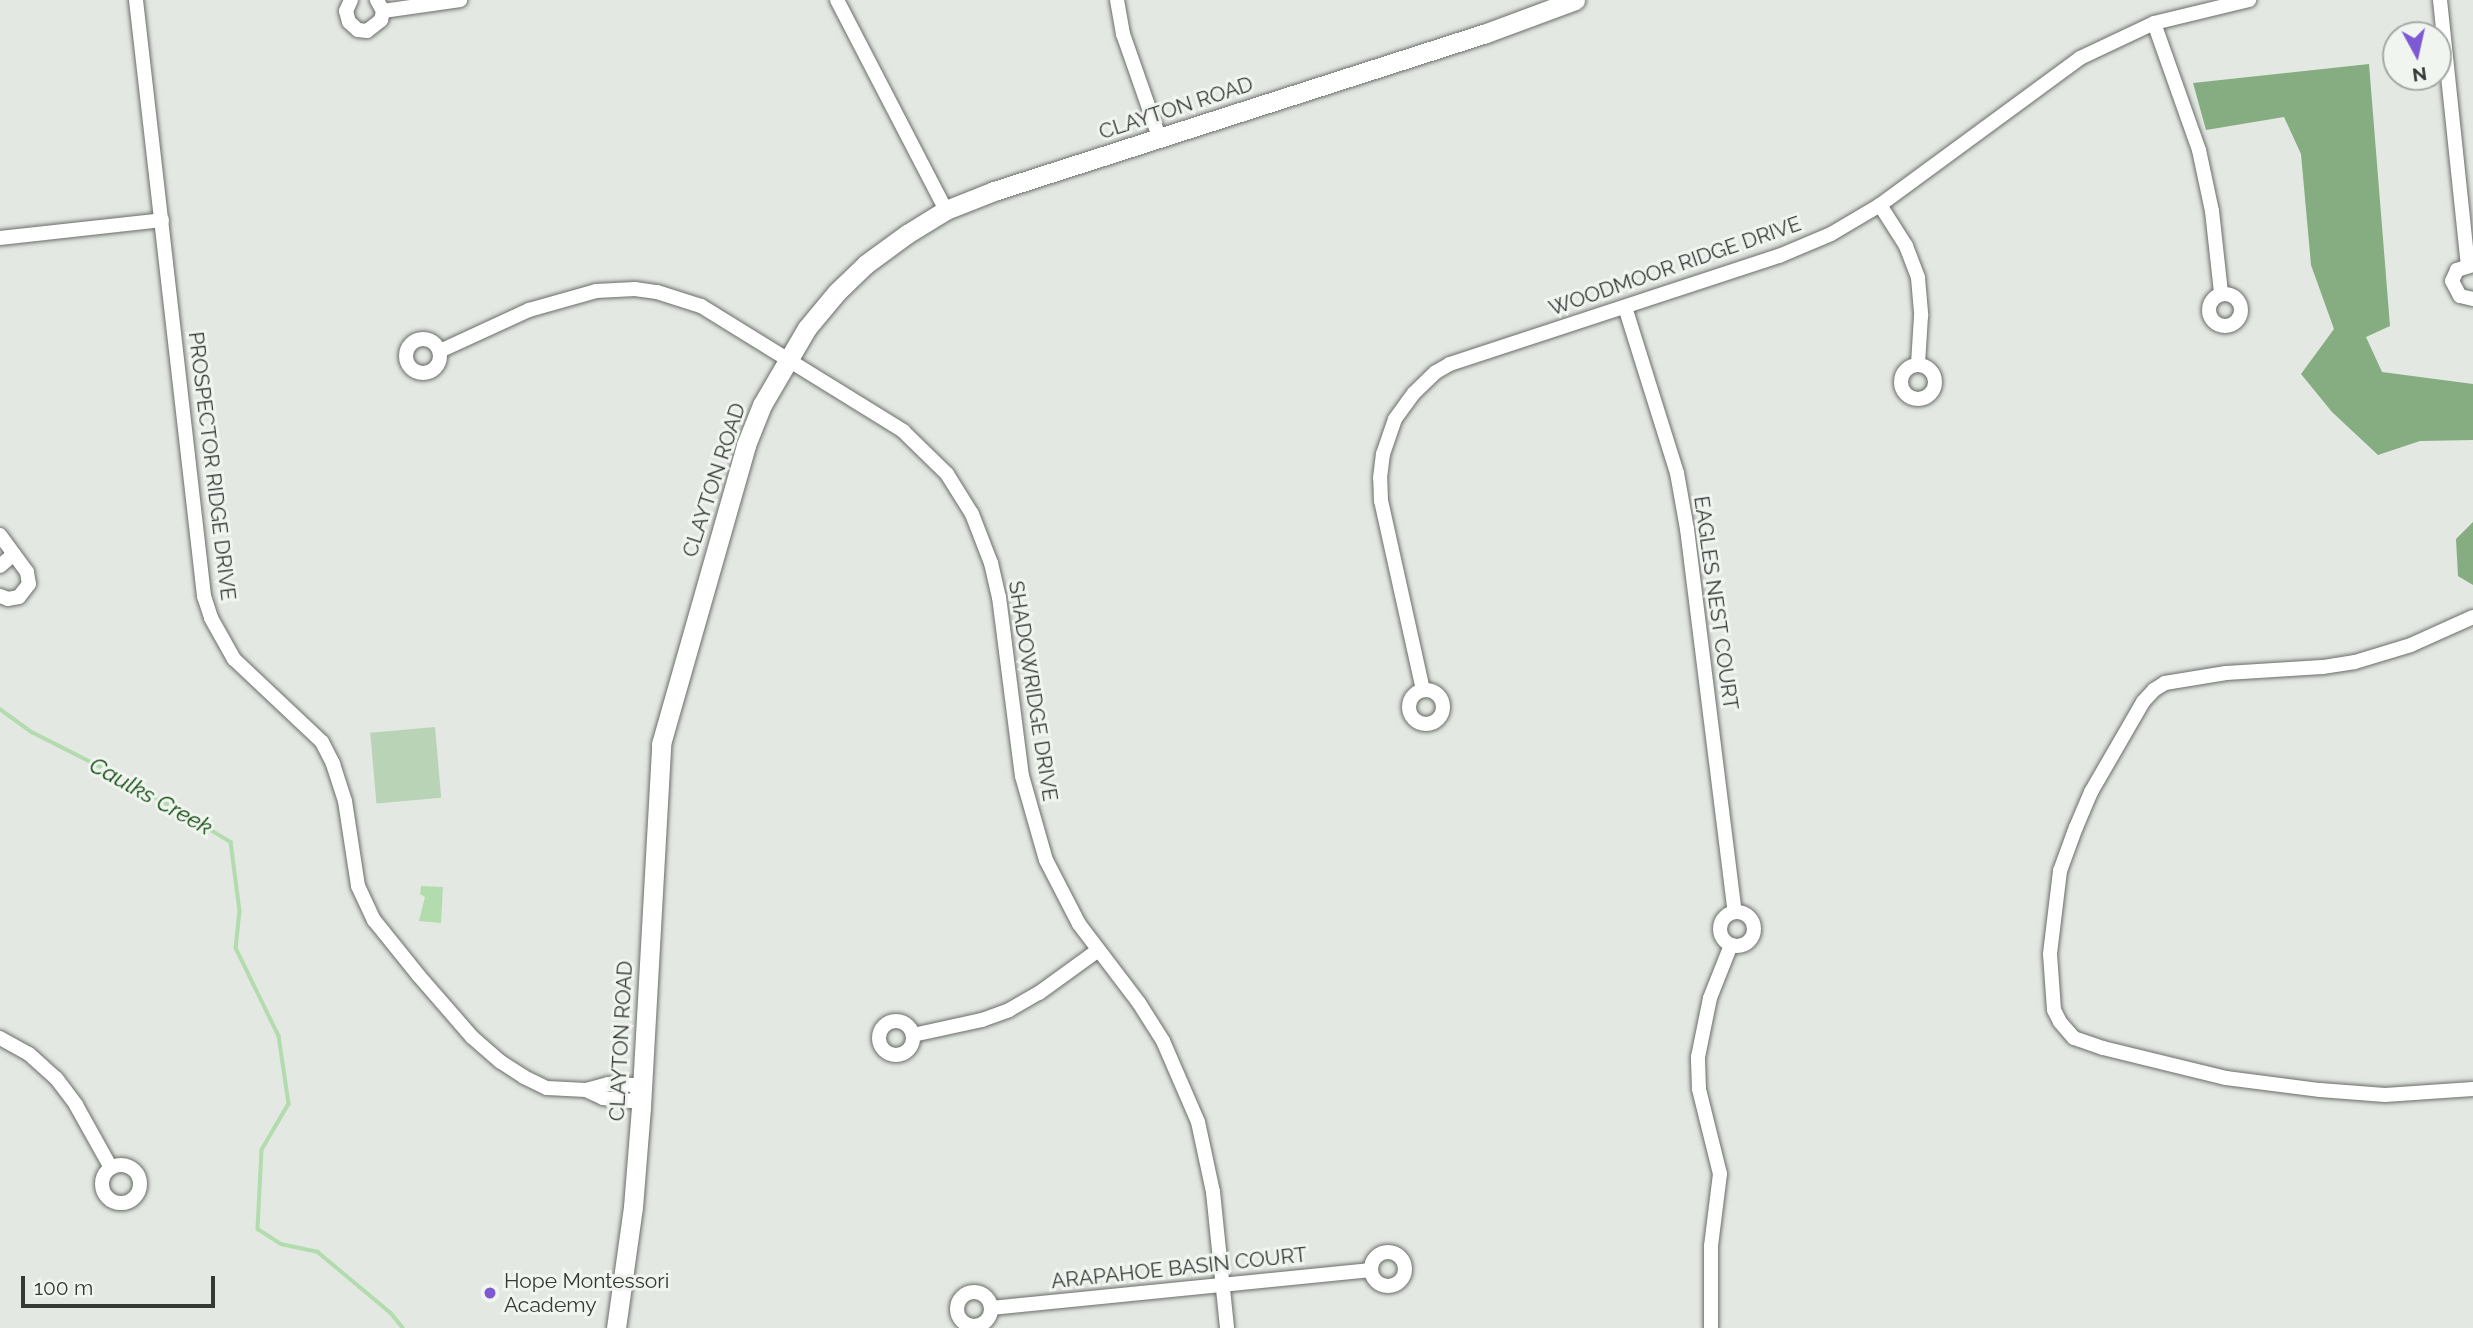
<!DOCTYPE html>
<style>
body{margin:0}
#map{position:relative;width:2473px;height:1328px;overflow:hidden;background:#e3e8e2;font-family:Raleway,sans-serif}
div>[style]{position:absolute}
.green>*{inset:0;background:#b9d3b7;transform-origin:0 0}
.forest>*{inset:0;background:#85ad81}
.water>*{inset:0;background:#b2dcae}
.stream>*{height:3.5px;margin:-1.75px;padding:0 1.75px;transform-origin:1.75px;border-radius:1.75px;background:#b2dcae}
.roads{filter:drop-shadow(0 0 2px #6a6e69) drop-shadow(0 0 2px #6a6e69)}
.minor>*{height:14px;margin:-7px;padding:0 7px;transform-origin:7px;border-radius:7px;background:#fff}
.minor>.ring{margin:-7px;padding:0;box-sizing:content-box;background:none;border:14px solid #fff;border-radius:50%}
.secondary>*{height:19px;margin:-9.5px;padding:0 9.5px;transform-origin:9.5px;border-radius:9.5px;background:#fff}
.dots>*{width:19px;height:19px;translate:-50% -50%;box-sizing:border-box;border:4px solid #f0f5f0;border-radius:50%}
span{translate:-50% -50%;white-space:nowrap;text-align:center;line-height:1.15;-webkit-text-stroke:6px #f0f5f0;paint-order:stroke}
.street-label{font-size:21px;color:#363836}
.poi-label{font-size:21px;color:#363836}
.left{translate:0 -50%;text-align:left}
.water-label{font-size:23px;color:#0f490d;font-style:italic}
.north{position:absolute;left:2382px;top:21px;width:70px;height:70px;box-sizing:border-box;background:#f0f5f0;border:2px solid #a6a9a6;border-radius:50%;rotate:172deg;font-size:19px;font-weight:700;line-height:28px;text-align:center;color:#363836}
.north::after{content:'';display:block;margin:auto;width:24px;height:32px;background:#7d5ad4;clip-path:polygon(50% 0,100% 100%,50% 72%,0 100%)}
.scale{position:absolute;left:21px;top:1276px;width:194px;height:32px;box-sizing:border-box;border:4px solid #363836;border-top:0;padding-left:9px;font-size:21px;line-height:24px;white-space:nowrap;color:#363836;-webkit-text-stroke:5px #f0f5f0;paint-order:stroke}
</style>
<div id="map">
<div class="green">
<div style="left:435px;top:727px;width:71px;height:65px;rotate:85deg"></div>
</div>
<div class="forest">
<div style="clip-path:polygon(2369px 64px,2390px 326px,2366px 337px,2382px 372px,2473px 384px,2473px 440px,2420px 441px,2378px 455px,2332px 412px,2301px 374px,2334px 329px,2311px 265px,2301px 154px,2284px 117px,2206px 130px,2193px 83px)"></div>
<div style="clip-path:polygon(2473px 522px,2473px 585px,2458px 576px,2456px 539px)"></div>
</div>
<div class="water">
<div style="clip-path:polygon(421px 886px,443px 887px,441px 923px,419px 921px,425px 897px,420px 894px)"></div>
</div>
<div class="stream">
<div style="left:0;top:709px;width:39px;rotate:36deg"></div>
<div style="left:32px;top:732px;width:112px;rotate:27deg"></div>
<div style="left:132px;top:783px;width:115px;rotate:30.8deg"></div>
<div style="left:231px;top:842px;width:70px;rotate:82.6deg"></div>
<div style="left:240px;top:911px;width:37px;rotate:96deg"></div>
<div style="left:236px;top:948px;width:98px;rotate:64deg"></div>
<div style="left:279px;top:1036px;width:69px;rotate:81.6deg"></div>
<div style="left:289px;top:1104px;width:53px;rotate:120.4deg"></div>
<div style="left:262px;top:1150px;width:79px;rotate:92.9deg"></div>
<div style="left:258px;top:1229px;width:27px;rotate:33deg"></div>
<div style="left:281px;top:1244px;width:38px;rotate:12deg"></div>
<div style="left:318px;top:1252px;width:95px;rotate:39.9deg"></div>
<div style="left:391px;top:1313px;width:19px;rotate:51deg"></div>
</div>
<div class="roads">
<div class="minor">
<div style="left:136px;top:0;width:600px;rotate:83.49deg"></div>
<div style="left:204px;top:596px;width:23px;rotate:72deg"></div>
<div style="left:211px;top:618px;width:47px;rotate:60.7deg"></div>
<div style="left:234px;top:659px;width:121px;rotate:43.3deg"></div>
<div style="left:322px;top:742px;width:25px;rotate:63deg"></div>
<div style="left:333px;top:764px;width:39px;rotate:72deg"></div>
<div style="left:345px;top:801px;width:86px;rotate:81.3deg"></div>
<div style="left:358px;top:886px;width:38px;rotate:65deg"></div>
<div style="left:374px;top:920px;width:72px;rotate:51.2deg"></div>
<div style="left:419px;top:976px;width:81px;rotate:49deg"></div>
<div style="left:472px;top:1037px;width:38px;rotate:41deg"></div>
<div style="left:501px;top:1062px;width:27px;rotate:33deg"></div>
<div style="left:524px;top:1077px;width:25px;rotate:26deg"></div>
<div style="left:547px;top:1088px;width:39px;rotate:3deg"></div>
<div style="left:586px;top:1090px;width:23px;rotate:-15deg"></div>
<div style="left:608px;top:1084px;width:25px;rotate:2deg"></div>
<div style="left:633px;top:1085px;width:12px;rotate:48deg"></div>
<div style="left:641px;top:1094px;width:12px;rotate:145deg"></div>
<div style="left:631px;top:1101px;width:28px;rotate:-174deg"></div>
<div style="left:603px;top:1098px;width:19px;rotate:-155deg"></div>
<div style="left:351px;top:0;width:12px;rotate:114deg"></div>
<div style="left:346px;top:11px;width:11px;rotate:75deg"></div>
<div style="left:349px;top:22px;width:12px;rotate:42deg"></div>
<div style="left:358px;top:30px;width:9px;rotate:6deg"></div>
<div style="left:367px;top:31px;width:18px;rotate:-38deg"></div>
<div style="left:381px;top:20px;width:9px;rotate:-77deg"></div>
<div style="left:383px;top:11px;width:13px;rotate:-119deg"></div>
<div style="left:837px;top:0;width:237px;rotate:62.6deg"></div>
<div style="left:1117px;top:0;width:35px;rotate:80deg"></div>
<div style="left:1123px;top:34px;width:109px;rotate:70.7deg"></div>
<div style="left:2440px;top:0;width:266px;rotate:84deg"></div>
<div style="left:383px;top:11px;width:78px;rotate:-8.1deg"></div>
<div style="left:2154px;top:23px;width:135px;rotate:70.5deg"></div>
<div style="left:2199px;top:150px;width:62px;rotate:78deg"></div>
<div style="left:2212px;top:211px;width:82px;rotate:83.7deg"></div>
<div style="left:1880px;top:205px;width:49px;rotate:57.6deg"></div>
<div style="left:1906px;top:246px;width:34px;rotate:69deg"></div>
<div style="left:1918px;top:278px;width:38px;rotate:85deg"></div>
<div style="left:1921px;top:316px;width:48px;rotate:93.6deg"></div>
<div style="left:0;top:238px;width:163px;rotate:-6.3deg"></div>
<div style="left:2473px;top:265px;width:17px;rotate:163deg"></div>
<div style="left:2457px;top:270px;width:12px;rotate:114deg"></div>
<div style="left:2452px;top:281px;width:17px;rotate:62deg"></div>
<div style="left:2460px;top:296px;width:13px;rotate:13deg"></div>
<div class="ring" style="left:2209px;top:294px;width:18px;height:18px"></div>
<div style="left:1625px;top:307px;width:174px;rotate:72.6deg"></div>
<div style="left:1677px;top:473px;width:57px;rotate:79.9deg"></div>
<div style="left:1687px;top:529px;width:386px;rotate:82.9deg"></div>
<div class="ring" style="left:406px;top:339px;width:20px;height:20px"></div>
<div style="left:442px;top:350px;width:96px;rotate:-24.7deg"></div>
<div style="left:529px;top:310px;width:70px;rotate:-15.8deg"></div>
<div style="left:596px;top:291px;width:39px;rotate:-3deg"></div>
<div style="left:635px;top:289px;width:22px;rotate:8deg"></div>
<div style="left:657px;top:292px;width:46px;rotate:17.7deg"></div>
<div style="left:701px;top:306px;width:238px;rotate:31.7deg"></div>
<div style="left:903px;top:431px;width:62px;rotate:44.3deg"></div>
<div style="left:947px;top:474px;width:47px;rotate:58deg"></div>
<div style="left:972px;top:514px;width:53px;rotate:68.8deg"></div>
<div style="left:991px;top:563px;width:35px;rotate:77deg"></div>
<div style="left:999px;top:597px;width:180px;rotate:82.7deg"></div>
<div style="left:1022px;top:776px;width:87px;rotate:74.1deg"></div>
<div style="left:1046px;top:860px;width:72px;rotate:62.7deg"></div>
<div style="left:1079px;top:924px;width:99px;rotate:52.8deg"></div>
<div style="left:1139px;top:1003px;width:45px;rotate:57.7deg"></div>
<div style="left:1163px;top:1041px;width:88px;rotate:66.6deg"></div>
<div style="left:1198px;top:1122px;width:72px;rotate:77.9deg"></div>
<div style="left:1213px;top:1192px;width:137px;rotate:84.1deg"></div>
<div class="ring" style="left:1901px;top:365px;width:20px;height:20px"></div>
<div style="left:0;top:535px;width:46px;rotate:53.9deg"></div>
<div style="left:27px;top:572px;width:12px;rotate:81deg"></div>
<div style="left:29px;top:584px;width:16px;rotate:128deg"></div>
<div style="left:19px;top:597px;width:11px;rotate:170deg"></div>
<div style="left:8px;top:599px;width:9px;rotate:-159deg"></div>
<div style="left:0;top:566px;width:18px;rotate:-41deg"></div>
<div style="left:2473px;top:617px;width:68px;rotate:155.7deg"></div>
<div style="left:2411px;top:645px;width:59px;rotate:163.1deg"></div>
<div style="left:2355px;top:662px;width:33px;rotate:171deg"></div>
<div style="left:2322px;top:667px;width:96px;rotate:176.4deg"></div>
<div style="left:2226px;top:673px;width:62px;rotate:170.7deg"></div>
<div style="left:2165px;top:683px;width:13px;rotate:148deg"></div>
<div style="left:2154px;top:690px;width:16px;rotate:133deg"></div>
<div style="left:2143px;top:702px;width:104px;rotate:120deg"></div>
<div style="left:2091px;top:792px;width:38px;rotate:113deg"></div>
<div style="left:2076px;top:827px;width:47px;rotate:110deg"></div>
<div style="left:2060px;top:871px;width:84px;rotate:96.9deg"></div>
<div style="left:2050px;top:954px;width:56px;rotate:85.9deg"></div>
<div style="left:2054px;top:1010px;width:13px;rotate:63deg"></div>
<div style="left:2060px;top:1022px;width:21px;rotate:49deg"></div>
<div style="left:2074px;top:1038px;width:31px;rotate:19deg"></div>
<div style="left:2103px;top:1048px;width:127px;rotate:13.7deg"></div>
<div style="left:2226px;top:1078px;width:95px;rotate:7.3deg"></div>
<div style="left:2320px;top:1090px;width:65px;rotate:4.4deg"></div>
<div style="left:2385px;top:1095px;width:88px;rotate:-3.9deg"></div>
<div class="ring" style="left:1409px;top:690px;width:20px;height:20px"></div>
<div style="left:1423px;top:690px;width:194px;rotate:-102.5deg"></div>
<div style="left:1381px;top:501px;width:23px;rotate:-92deg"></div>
<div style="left:1380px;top:478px;width:24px;rotate:-83deg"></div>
<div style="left:1383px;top:454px;width:37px;rotate:-71deg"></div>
<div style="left:1395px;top:419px;width:32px;rotate:-54deg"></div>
<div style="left:1414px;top:393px;width:30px;rotate:-44deg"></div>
<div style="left:1436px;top:372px;width:16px;rotate:-30deg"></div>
<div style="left:1450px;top:364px;width:346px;rotate:-18.2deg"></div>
<div style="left:1779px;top:256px;width:56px;rotate:-22.9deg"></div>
<div style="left:1831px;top:234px;width:57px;rotate:-30.6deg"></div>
<div style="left:1880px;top:205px;width:248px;rotate:-36.3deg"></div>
<div style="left:2080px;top:58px;width:82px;rotate:-25.3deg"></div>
<div style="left:2154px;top:23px;width:98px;rotate:-13.6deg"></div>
<div class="ring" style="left:1720px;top:912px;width:20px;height:20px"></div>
<div class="ring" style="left:879px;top:1021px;width:20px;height:20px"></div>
<div style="left:913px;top:1035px;width:71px;rotate:-12.3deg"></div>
<div style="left:982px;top:1020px;width:29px;rotate:-20deg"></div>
<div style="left:1009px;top:1010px;width:34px;rotate:-30deg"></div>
<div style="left:1039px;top:993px;width:72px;rotate:-35.9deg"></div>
<div style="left:0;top:1038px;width:33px;rotate:29deg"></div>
<div style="left:29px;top:1054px;width:36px;rotate:42deg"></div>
<div style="left:56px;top:1078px;width:34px;rotate:53deg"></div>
<div style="left:76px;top:1105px;width:72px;rotate:60.9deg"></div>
<div class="ring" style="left:102px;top:1165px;width:24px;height:24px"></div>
<div class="ring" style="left:1371px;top:1252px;width:20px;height:20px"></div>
<div class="ring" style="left:957px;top:1292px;width:20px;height:20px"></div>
<div style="left:991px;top:1308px;width:382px;rotate:-5.7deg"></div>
<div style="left:1711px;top:1328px;width:82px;rotate:-90deg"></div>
<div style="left:1711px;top:1246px;width:73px;rotate:-82.9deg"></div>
<div style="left:1720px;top:1174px;width:88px;rotate:-103.9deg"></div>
<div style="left:1699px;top:1089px;width:32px;rotate:-92deg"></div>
<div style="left:1698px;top:1057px;width:60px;rotate:-78.5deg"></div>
<div style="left:1710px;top:998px;width:57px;rotate:-68.4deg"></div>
</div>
<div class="secondary">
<div style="left:616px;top:1328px;width:122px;rotate:-82deg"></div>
<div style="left:633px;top:1207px;width:100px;rotate:-85.4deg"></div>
<div style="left:641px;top:1107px;width:364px;rotate:-86.8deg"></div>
<div style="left:661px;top:744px;width:311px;rotate:-74.1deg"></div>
<div style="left:746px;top:445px;width:43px;rotate:-68.2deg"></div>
<div style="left:762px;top:405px;width:89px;rotate:-59.7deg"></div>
<div style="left:807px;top:328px;width:47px;rotate:-50.2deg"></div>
<div style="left:837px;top:292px;width:40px;rotate:-44deg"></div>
<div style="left:866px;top:264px;width:51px;rotate:-36.2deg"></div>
<div style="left:907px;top:234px;width:46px;rotate:-31.6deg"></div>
<div style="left:946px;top:210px;width:52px;rotate:-21.6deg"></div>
<div style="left:994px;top:191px;width:517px;rotate:-17.8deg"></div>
<div style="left:1486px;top:33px;width:95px;rotate:-20.3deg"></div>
</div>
</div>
<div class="dots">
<div style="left:490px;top:1293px;background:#7d5ad4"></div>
</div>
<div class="street-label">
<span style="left:1176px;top:108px;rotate:-18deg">CLAYTON ROAD</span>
<span style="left:1675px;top:266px;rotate:-19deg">WOODMOOR RIDGE DRIVE</span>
<span style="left:212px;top:466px;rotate:83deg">PROSPECTOR RIDGE DRIVE</span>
<span style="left:714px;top:480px;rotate:-72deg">CLAYTON ROAD</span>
<span style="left:1716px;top:603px;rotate:82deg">EAGLES NEST COURT</span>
<span style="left:1033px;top:691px;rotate:81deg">SHADOWRIDGE DRIVE</span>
<span style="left:621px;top:1041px;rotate:-87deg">CLAYTON ROAD</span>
<span style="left:1179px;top:1268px;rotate:-6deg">ARAPAHOE BASIN COURT</span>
</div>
<div class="poi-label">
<span class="left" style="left:504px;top:1293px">Hope Montessori<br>Academy</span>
</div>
<div class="water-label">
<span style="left:151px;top:796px;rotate:29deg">Caulks Creek</span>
</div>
<div class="north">N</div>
<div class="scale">100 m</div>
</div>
